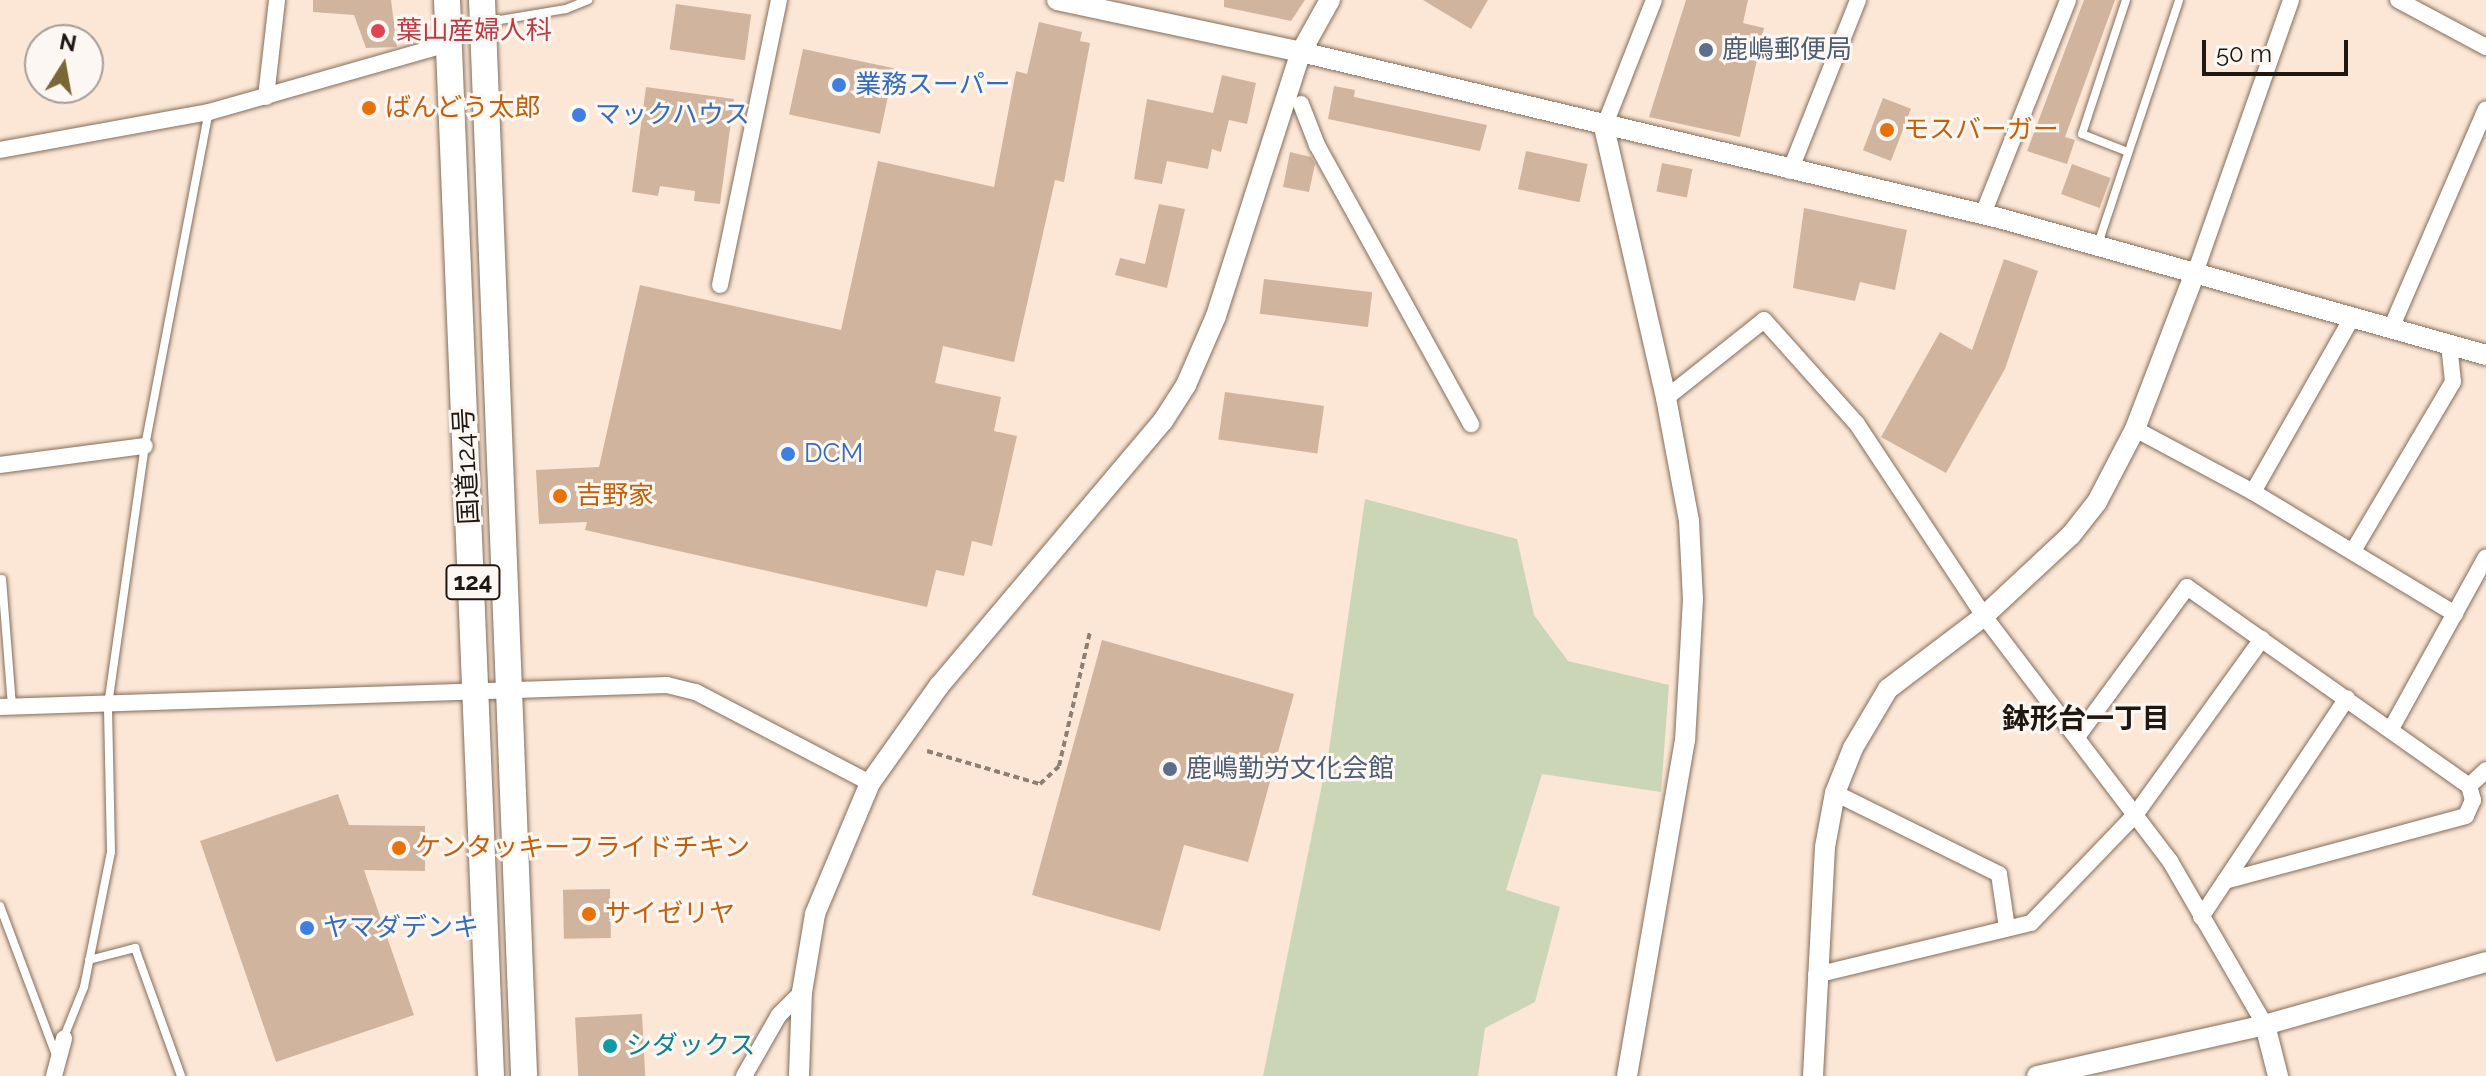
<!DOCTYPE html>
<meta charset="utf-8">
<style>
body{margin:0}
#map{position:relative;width:2486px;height:1076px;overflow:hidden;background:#fce7d6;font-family:Raleway,"Noto Sans JP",sans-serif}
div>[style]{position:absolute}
.green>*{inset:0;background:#cbd6b7}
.building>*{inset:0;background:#d1b49d;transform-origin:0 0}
.path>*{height:4px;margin-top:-2px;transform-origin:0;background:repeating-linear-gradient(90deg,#8e7f73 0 6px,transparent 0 10px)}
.roads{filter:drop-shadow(0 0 2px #846d5b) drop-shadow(0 0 2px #846d5b)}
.service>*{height:8px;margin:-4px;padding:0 4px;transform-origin:4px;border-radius:4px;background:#fff}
.minor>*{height:16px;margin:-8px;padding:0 8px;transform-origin:8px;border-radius:8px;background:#fff}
.tertiary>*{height:20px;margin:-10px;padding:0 10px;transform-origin:10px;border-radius:10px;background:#fff}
.trunk>*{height:26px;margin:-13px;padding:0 13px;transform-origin:13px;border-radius:13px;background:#fff}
.dots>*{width:22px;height:22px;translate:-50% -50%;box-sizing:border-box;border:4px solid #fdf7f3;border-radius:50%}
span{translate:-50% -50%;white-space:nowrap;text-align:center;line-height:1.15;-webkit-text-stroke:6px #fdf7f3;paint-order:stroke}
.shield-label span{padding:2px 6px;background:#fdf7f3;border:2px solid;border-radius:6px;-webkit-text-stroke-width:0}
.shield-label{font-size:24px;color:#201710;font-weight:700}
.health-label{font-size:26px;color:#be3a42}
.left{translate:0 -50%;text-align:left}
.service-label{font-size:26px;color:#4e5e75}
.shop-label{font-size:26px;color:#366cbe}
.food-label{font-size:26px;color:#c56008}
.street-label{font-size:26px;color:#201710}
.culture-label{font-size:26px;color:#0d838f}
.neighbourhood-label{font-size:28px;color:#201710;font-weight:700}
.north{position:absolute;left:24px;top:24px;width:80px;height:80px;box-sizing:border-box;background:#fdf7f3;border:2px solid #a59d98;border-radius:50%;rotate:11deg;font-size:22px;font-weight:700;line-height:32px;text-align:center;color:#201710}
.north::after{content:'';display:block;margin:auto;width:28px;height:36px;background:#796736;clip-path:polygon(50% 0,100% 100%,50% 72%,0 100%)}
.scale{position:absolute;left:2202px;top:40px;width:146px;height:36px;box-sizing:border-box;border:4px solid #201710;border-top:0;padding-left:10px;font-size:24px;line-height:28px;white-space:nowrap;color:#201710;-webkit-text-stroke:6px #fdf7f3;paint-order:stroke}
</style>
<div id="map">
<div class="green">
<div style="clip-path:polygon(1365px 499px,1517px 539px,1534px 615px,1568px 661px,1669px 685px,1661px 792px,1542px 774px,1506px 890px,1560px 907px,1535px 1002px,1485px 1028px,1478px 1076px,1263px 1076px,1329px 750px)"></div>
</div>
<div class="building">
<div style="clip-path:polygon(313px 0,391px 0,397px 47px,366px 48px,354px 15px,313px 12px)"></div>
<div style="clip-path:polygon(1224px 0,1305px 0,1291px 21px,1224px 7px)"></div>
<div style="clip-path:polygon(1423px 0,1488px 0,1471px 29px)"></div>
<div style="clip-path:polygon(1686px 0,1748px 0,1743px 23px,1764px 28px,1740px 137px,1649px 117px)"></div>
<div style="clip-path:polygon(2084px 0,2115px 0,2065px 137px,2075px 140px,2067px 164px,2027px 151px)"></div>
<div style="left:676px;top:4px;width:76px;height:46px;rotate:8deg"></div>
<div style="clip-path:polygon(1039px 22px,1082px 32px,1080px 41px,1090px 43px,1064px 182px,1055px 180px,1014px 362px,943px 346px,935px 383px,1001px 397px,994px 431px,1017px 436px,992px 546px,972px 541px,964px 576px,936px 570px,927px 607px,585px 530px,587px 522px,539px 524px,536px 470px,599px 467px,640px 285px,841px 330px,878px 161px,994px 187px,1016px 71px,1027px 74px)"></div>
<div style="left:803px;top:49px;width:93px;height:67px;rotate:12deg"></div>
<div style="clip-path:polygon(1222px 75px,1256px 83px,1247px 124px,1229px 120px,1221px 152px,1212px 149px,1208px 169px,1167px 161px,1162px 184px,1134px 179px,1147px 99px,1213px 113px)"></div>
<div style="clip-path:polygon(1334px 86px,1355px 90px,1354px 97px,1487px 125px,1480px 151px,1328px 119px)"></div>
<div style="clip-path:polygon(646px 87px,734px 99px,720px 204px,694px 201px,695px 191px,660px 186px,658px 196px,632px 192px)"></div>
<div style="left:1883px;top:98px;width:30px;height:56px;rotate:21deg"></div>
<div style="left:1526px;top:151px;width:63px;height:39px;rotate:12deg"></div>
<div style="clip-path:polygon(1290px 152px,1311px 157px,1315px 164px,1309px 192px,1283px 187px)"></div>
<div style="left:1662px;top:163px;width:31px;height:29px;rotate:11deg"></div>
<div style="left:2072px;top:164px;width:41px;height:32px;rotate:20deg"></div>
<div style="clip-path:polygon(1159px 204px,1185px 209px,1167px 288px,1115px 275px,1120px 258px,1145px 264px)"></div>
<div style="clip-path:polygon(1804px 208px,1907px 230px,1895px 290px,1860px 282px,1855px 301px,1793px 288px)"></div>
<div style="clip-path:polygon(2004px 259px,2038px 271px,2005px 369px,1946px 473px,1881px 437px,1940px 332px,1972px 350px)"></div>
<div style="left:1264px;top:279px;width:109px;height:35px;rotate:7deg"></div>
<div style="left:1225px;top:392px;width:100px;height:48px;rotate:8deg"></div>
<div style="clip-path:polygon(1102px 640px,1294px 694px,1248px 862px,1184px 845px,1160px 931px,1032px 895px)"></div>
<div style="clip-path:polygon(338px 794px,349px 825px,425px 826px,425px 871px,364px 870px,414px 1015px,276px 1062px,200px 841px)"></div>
<div style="left:610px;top:889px;width:49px;height:47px;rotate:89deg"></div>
<div style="left:642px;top:1014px;width:62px;height:67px;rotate:87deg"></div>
</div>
<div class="path">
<div style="left:927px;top:751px;width:118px;rotate:16.3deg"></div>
<div style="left:1040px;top:784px;width:26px;rotate:-43deg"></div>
<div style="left:1059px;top:766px;width:138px;rotate:-77deg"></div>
</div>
<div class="roads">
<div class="service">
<div style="left:2126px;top:0;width:141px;rotate:108.2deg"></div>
<div style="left:2082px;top:134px;width:49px;rotate:21.4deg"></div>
<div style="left:488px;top:22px;width:79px;rotate:-9.5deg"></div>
<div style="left:566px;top:9px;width:24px;rotate:-22deg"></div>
<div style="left:2098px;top:244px;width:257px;rotate:-71.6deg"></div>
<div style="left:2px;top:579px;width:127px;rotate:85.5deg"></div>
<div style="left:0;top:906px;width:159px;rotate:69.4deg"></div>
<div style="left:89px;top:960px;width:48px;rotate:-14.6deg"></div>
<div style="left:135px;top:948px;width:136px;rotate:70.2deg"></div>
<div style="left:64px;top:1037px;width:54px;rotate:-68.2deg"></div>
<div style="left:84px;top:987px;width:138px;rotate:-78.7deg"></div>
<div style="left:111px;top:852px;width:147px;rotate:-91.2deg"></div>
<div style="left:108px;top:705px;width:262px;rotate:-81.9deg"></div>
<div style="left:145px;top:446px;width:340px;rotate:-79.2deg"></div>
</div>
<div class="minor">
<div style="left:2398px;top:0;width:100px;rotate:28.1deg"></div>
<div style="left:266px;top:97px;width:98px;rotate:-83.5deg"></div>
<div style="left:1301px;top:104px;width:44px;rotate:68.7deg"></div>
<div style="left:1317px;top:145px;width:319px;rotate:61.1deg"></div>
<div style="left:1604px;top:127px;width:136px;rotate:-68.5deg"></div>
<div style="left:0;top:150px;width:212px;rotate:-10.3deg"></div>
<div style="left:209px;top:112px;width:248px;rotate:-15.9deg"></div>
<div style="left:1790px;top:171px;width:184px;rotate:-68.3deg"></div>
<div style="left:1983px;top:214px;width:230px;rotate:-68.3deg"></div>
<div style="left:2195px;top:273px;width:289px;rotate:-70.6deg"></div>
<div style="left:720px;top:285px;width:291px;rotate:-78.3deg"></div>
<div style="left:2392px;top:326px;width:236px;rotate:-66.6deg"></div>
<div style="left:1666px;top:398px;width:125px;rotate:-38.5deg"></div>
<div style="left:1764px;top:320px;width:140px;rotate:48.2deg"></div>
<div style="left:1857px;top:424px;width:230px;rotate:56.5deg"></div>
<div style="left:1984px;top:616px;width:308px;rotate:52.8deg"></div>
<div style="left:2170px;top:861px;width:190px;rotate:59.9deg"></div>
<div style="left:2135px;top:429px;width:134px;rotate:28.1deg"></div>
<div style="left:2253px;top:492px;width:236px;rotate:31.1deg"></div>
<div style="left:0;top:465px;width:146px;rotate:-7.5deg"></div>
<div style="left:2253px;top:492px;width:202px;rotate:-60.4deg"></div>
<div style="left:2353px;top:551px;width:196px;rotate:-59.4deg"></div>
<div style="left:2453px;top:382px;width:39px;rotate:-96deg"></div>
<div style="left:0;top:707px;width:667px;rotate:-1.89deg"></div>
<div style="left:667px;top:685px;width:30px;rotate:14deg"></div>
<div style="left:696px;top:692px;width:196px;rotate:27.6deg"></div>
<div style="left:2391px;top:729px;width:196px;rotate:-61.1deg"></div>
<div style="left:2077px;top:737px;width:186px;rotate:-53.7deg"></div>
<div style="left:2187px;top:587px;width:345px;rotate:35.2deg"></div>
<div style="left:2469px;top:786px;width:15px;rotate:74deg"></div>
<div style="left:2473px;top:800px;width:17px;rotate:114deg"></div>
<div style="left:2466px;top:816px;width:250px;rotate:164.9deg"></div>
<div style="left:2469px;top:786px;width:23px;rotate:-43deg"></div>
<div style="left:1835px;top:793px;width:183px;rotate:26.3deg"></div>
<div style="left:1999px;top:874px;width:55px;rotate:81.6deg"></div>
<div style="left:2201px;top:917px;width:263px;rotate:-56.3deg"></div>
<div style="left:1816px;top:975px;width:221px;rotate:-13.6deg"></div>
<div style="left:2031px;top:923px;width:150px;rotate:-46.1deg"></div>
<div style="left:2135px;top:815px;width:217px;rotate:-54.2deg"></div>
<div style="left:54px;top:1076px;width:39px;rotate:-75deg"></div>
<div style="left:744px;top:1076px;width:70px;rotate:-60.2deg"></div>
<div style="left:779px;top:1015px;width:33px;rotate:-45deg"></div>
</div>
<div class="tertiary">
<div style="left:1057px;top:0;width:249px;rotate:12deg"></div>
<div style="left:1301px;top:52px;width:717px;rotate:13.38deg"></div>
<div style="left:1999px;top:218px;width:506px;rotate:15.71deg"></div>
<div style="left:1604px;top:127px;width:278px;rotate:77.1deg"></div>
<div style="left:1666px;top:398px;width:125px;rotate:79.4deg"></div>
<div style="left:1689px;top:521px;width:78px;rotate:87.1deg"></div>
<div style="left:1693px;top:599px;width:141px;rotate:93.2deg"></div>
<div style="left:1685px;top:740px;width:341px;rotate:99.8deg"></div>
<div style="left:2265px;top:1025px;width:53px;rotate:75.7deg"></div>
<div style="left:799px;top:1076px;width:84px;rotate:-88deg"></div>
<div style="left:802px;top:992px;width:79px;rotate:-80.5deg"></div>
<div style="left:815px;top:914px;width:142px;rotate:-67.2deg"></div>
<div style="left:870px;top:783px;width:119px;rotate:-54.6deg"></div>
<div style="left:939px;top:686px;width:347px;rotate:-49.8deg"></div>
<div style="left:1163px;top:421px;width:43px;rotate:-57.4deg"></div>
<div style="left:1186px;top:385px;width:75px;rotate:-66.5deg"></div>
<div style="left:1216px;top:316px;width:277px;rotate:-72.2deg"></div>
<div style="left:1301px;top:52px;width:60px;rotate:-60.9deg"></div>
<div style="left:1813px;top:1076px;width:229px;rotate:-87deg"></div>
<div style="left:1825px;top:847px;width:55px;rotate:-79.5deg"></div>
<div style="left:1835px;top:793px;width:48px;rotate:-68.2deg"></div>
<div style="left:1853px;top:748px;width:69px;rotate:-59.3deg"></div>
<div style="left:1888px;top:689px;width:121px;rotate:-37.2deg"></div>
<div style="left:1984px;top:616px;width:119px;rotate:-43deg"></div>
<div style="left:2071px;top:535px;width:42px;rotate:-51.8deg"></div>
<div style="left:2097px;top:502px;width:82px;rotate:-62.5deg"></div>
<div style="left:2135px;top:429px;width:167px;rotate:-69deg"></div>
<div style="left:2037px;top:1076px;width:234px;rotate:-12.6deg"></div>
<div style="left:2265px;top:1025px;width:230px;rotate:-15.9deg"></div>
</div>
<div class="trunk">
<div style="left:447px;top:0;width:1077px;rotate:87.66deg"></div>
<div style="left:482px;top:0;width:1077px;rotate:87.76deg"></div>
</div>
</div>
<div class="dots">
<div style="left:378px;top:31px;background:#e0444e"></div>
<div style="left:1706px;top:50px;background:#5c6f8a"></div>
<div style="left:839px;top:85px;background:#3f7fe0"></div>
<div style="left:369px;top:108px;background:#e8710a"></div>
<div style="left:579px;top:115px;background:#3f7fe0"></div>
<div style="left:1887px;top:130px;background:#e8710a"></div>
<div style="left:788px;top:454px;background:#3f7fe0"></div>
<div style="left:560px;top:496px;background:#e8710a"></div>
<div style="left:1170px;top:769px;background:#5c6f8a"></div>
<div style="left:399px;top:848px;background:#e8710a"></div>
<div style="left:589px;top:914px;background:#e8710a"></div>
<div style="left:307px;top:928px;background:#3f7fe0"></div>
<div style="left:610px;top:1046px;background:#0f9aa8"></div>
</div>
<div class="shield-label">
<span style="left:473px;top:582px">124</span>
</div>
<div class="health-label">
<span class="left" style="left:396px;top:31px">葉山産婦人科</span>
</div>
<div class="service-label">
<span class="left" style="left:1722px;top:50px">鹿嶋郵便局</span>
<span class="left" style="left:1186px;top:769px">鹿嶋勤労文化会館</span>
</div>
<div class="shop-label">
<span class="left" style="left:855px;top:85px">業務スーパー</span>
<span class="left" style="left:595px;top:115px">マックハウス</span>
<span class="left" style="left:804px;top:454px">DCM</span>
<span class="left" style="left:323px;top:928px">ヤマダデンキ</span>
</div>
<div class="food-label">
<span class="left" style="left:385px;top:108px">ばんどう太郎</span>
<span class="left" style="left:1903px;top:130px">モスバーガー</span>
<span class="left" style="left:576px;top:496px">吉野家</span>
<span class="left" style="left:415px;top:848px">ケンタッキーフライドチキン</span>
<span class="left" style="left:605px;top:914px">サイゼリヤ</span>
</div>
<div class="street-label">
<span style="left:467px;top:466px;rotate:-93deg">国道124号</span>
</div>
<div class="culture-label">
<span class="left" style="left:626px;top:1046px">シダックス</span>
</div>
<div class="neighbourhood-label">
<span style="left:2086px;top:719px">鉢形台一丁目</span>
</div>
<div class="north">N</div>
<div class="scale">50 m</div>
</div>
